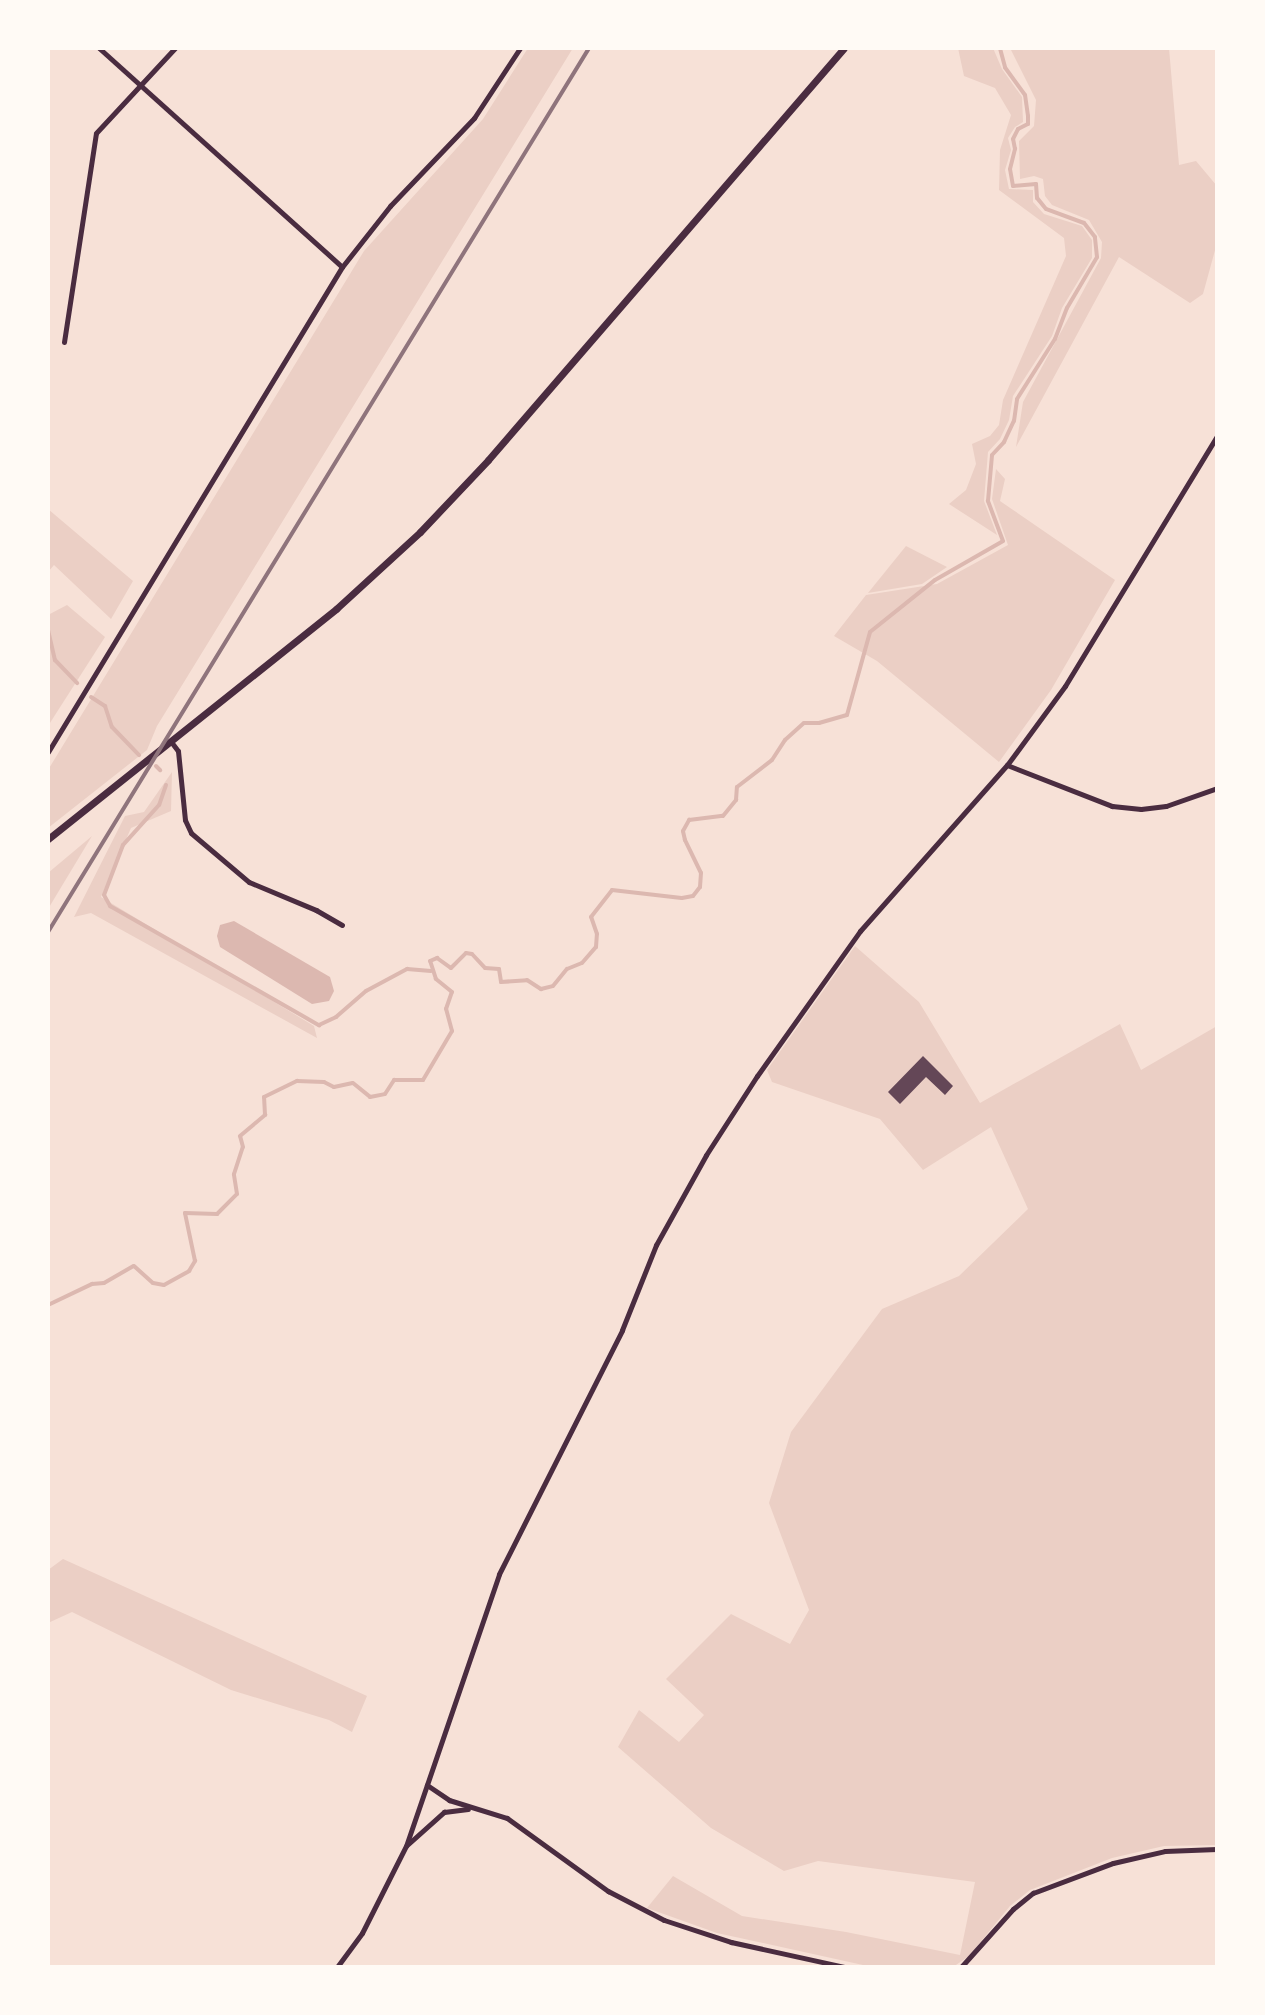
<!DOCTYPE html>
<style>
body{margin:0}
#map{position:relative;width:1265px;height:2015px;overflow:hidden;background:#f7e1d7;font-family:Mulish,sans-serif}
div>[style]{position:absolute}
.green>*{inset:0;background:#ebcfc5}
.water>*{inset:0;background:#dcb8b0}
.stream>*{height:4px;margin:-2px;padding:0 2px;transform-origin:2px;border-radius:2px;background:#dcb8b0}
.building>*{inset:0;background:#644757}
.minor>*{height:5px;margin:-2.5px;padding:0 2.5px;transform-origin:2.5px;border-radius:2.5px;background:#4a2c40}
.tertiary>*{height:7px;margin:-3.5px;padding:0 3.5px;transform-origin:3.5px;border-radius:3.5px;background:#4a2c40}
.rail>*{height:4px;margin:-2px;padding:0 2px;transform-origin:2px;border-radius:2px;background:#8f747c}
span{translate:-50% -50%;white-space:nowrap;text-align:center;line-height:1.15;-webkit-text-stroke:8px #fffaf5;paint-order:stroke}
.frame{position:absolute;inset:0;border:50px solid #fffaf5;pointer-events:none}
</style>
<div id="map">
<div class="green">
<div style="clip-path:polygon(528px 48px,573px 48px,157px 726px,147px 750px,48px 828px,48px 770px,364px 251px,483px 119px)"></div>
<div style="clip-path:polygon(958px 48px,993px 48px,1002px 69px,1022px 97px,1023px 122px,1015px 127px,1008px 138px,1011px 150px,1005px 170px,1009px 189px,1033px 190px,1033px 202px,1044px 214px,1082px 226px,1092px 240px,1092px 258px,1062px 308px,1052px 336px,1013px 396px,1009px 420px,1000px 439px,988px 452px,984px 501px,997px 535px,949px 504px,966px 490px,976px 464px,972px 444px,990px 436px,999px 425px,1003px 400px,1066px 256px,1064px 238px,999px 190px,1000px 150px,1011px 115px,995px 88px,964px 76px)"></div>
<div style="clip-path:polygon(1010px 48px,1169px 48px,1179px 165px,1196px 161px,1217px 186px,1217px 243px,1203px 294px,1190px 303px,1119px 257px,1016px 447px,1023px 402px,1101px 258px,1102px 242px,1089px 220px,1052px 205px,1045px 196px,1043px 179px,1034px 176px,1020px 179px,1019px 141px,1034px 126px,1036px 100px)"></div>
<div style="clip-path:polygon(996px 469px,1005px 479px,1000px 501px,1115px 580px,1051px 690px,999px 762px,877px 661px,834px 636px,866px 595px,937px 584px,1008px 545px,992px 499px)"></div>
<div style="clip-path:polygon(48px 509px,133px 581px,111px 619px,54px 565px,48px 572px)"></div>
<div style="clip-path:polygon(906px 546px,947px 567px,922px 584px,868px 593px)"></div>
<div style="clip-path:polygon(67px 605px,105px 637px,48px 726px,48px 615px)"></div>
<div style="clip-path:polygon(172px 772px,171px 811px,131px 828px,101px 897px,314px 1026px,317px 1038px,91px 913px,74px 917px,125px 816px,144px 812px)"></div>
<div style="clip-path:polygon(92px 836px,48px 909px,48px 873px)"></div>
<div style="clip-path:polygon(855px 946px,919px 1002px,980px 1103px,1120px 1024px,1141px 1070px,1217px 1026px,1217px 1845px,1164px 1846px,1112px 1858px,1030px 1890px,1010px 1906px,969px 1956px,953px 1967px,872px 1967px,717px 1933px,647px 1908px,673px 1876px,742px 1916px,846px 1932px,960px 1955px,975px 1882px,818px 1861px,784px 1871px,711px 1828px,618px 1747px,639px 1710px,679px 1742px,704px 1715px,666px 1679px,731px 1614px,790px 1644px,809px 1610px,769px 1503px,791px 1432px,882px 1309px,959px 1276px,1028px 1209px,991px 1127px,923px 1170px,880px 1119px,772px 1082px,767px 1070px)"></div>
<div style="clip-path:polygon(63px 1559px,367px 1696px,352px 1732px,329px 1720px,231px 1690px,72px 1612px,48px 1623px,48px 1570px)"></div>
</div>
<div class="water">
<div style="clip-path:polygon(234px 921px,330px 977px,334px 991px,329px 1001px,312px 1004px,220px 947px,217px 936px,220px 925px)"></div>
</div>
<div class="stream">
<div style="left:48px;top:630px;width:31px;rotate:77deg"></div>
<div style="left:55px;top:660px;width:32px;rotate:46deg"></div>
<div style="left:91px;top:697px;width:17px;rotate:33deg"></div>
<div style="left:105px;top:706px;width:22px;rotate:72deg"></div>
<div style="left:112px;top:727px;width:39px;rotate:46deg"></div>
<div style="left:156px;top:766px;width:6px;rotate:45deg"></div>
<div style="left:166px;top:785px;width:21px;rotate:109deg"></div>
<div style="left:159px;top:805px;width:54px;rotate:132deg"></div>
<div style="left:123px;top:845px;width:53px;rotate:110.8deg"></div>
<div style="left:104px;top:895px;width:13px;rotate:61deg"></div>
<div style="left:110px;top:906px;width:241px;rotate:29.7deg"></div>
<div style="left:319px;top:1025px;width:19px;rotate:-25deg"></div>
<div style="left:336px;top:1017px;width:40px;rotate:-41deg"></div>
<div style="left:366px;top:991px;width:47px;rotate:-28.2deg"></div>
<div style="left:407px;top:969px;width:24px;rotate:5deg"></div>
<div style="left:48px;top:1305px;width:49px;rotate:-25.5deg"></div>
<div style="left:92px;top:1284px;width:12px;rotate:-5deg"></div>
<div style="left:104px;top:1283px;width:34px;rotate:-30deg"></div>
<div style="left:134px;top:1266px;width:25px;rotate:42deg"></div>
<div style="left:153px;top:1283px;width:11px;rotate:10deg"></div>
<div style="left:164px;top:1285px;width:29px;rotate:-29deg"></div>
<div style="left:189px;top:1271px;width:12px;rotate:-59deg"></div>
<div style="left:195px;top:1261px;width:49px;rotate:-101.8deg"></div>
<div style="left:185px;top:1213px;width:32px;rotate:2deg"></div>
<div style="left:217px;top:1214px;width:28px;rotate:-45deg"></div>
<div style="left:237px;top:1194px;width:20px;rotate:-99deg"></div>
<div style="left:234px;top:1174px;width:28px;rotate:-72deg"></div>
<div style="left:243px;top:1147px;width:11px;rotate:-105deg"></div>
<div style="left:240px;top:1136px;width:33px;rotate:-40deg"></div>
<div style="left:265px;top:1115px;width:18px;rotate:-93deg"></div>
<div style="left:264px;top:1097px;width:37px;rotate:-26deg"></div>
<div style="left:297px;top:1081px;width:27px;rotate:2deg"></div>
<div style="left:324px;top:1082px;width:11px;rotate:27deg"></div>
<div style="left:334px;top:1087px;width:19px;rotate:-12deg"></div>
<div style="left:353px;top:1083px;width:22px;rotate:39deg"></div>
<div style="left:370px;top:1097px;width:15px;rotate:-11deg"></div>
<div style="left:385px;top:1094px;width:17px;rotate:-57deg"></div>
<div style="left:394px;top:1080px;width:29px"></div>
<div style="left:423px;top:1080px;width:57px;rotate:-59.4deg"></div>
<div style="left:452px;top:1031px;width:23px;rotate:-105deg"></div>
<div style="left:446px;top:1009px;width:18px;rotate:-71deg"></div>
<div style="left:452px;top:992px;width:21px;rotate:-141deg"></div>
<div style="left:436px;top:979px;width:19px;rotate:-108deg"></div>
<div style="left:430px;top:961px;width:8px;rotate:-23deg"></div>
<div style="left:437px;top:958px;width:17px;rotate:36deg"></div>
<div style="left:451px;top:968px;width:21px;rotate:-45deg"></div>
<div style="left:466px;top:953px;width:6px;rotate:9deg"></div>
<div style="left:472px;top:954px;width:19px;rotate:47deg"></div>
<div style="left:485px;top:968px;width:14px;rotate:4deg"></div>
<div style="left:499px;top:969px;width:13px;rotate:81deg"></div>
<div style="left:501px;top:982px;width:26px;rotate:-4deg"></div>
<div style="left:527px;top:980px;width:17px;rotate:33deg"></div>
<div style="left:541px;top:989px;width:12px;rotate:-14deg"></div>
<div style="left:553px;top:986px;width:22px;rotate:-51deg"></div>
<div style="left:567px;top:969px;width:16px;rotate:-22deg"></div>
<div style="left:582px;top:963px;width:21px;rotate:-49deg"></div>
<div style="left:596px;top:947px;width:13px;rotate:-86deg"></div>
<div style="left:597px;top:934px;width:18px;rotate:-109deg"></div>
<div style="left:591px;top:917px;width:34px;rotate:-52deg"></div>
<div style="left:612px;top:890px;width:70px;rotate:6.5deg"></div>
<div style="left:682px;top:898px;width:11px;rotate:-10deg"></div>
<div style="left:693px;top:896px;width:11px;rotate:-52deg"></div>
<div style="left:700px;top:887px;width:14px;rotate:-86deg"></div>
<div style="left:701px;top:873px;width:37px;rotate:-116deg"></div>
<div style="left:685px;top:840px;width:9px;rotate:-103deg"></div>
<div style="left:683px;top:831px;width:13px;rotate:-61deg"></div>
<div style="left:689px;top:820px;width:34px;rotate:-7deg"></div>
<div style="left:723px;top:816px;width:21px;rotate:-51deg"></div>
<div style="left:736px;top:800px;width:13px;rotate:-86deg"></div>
<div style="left:737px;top:787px;width:44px;rotate:-37.6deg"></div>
<div style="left:772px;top:760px;width:24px;rotate:-57deg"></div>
<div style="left:785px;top:740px;width:25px;rotate:-42deg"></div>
<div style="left:804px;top:723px;width:15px"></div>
<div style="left:819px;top:723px;width:29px;rotate:-16deg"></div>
<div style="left:847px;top:715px;width:86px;rotate:-74.5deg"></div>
<div style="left:870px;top:632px;width:83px;rotate:-38.7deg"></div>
<div style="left:935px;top:580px;width:78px;rotate:-29.8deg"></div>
<div style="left:1003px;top:541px;width:43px;rotate:-110.6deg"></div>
<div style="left:988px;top:501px;width:46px;rotate:-85deg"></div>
<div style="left:992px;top:455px;width:18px;rotate:-47deg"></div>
<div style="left:1004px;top:442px;width:23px;rotate:-65deg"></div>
<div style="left:1014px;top:421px;width:22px;rotate:-82deg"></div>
<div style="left:1017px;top:399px;width:71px;rotate:-57.7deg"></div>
<div style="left:1055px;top:339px;width:33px;rotate:-69deg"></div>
<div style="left:1067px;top:308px;width:59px;rotate:-59.5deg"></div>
<div style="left:1097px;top:257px;width:20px;rotate:-96deg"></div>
<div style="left:1095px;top:237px;width:18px;rotate:-128deg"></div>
<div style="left:1084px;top:223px;width:40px;rotate:-159.8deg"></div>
<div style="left:1046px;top:209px;width:14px;rotate:-129deg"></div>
<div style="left:1037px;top:198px;width:14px;rotate:-94deg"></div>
<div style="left:1036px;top:184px;width:23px;rotate:175deg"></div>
<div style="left:1013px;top:186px;width:17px;rotate:-100deg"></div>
<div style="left:1010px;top:169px;width:21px;rotate:-76deg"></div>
<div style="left:1015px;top:149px;width:10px;rotate:-101deg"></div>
<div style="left:1013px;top:139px;width:11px;rotate:-63deg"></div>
<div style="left:1018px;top:129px;width:11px;rotate:-27deg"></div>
<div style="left:1028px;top:124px;width:8px;rotate:-90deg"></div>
<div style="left:1028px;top:116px;width:21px;rotate:-98deg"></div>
<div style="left:1025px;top:95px;width:34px;rotate:-126deg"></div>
<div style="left:1005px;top:67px;width:20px;rotate:-105deg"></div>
</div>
<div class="building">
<div style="clip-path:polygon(923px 1056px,953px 1086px,945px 1095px,926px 1077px,900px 1104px,888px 1092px)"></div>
</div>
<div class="minor">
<div style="left:99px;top:48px;width:327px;rotate:42deg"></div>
<div style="left:64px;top:342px;width:211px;rotate:-81.3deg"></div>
<div style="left:96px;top:133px;width:116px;rotate:-47.1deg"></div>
<div style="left:172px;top:743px;width:10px;rotate:53deg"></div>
<div style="left:178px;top:751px;width:69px;rotate:84.2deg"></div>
<div style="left:185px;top:820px;width:14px;rotate:65deg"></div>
<div style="left:191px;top:833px;width:76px;rotate:40.2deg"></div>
<div style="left:249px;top:882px;width:73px;rotate:22.7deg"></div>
<div style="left:316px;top:910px;width:30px;rotate:30deg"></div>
<div style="left:48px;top:752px;width:567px;rotate:-58.78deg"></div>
<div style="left:342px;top:267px;width:78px;rotate:-51.8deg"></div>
<div style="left:390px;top:206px;width:122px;rotate:-46.3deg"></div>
<div style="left:474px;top:118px;width:84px;rotate:-56.7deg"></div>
<div style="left:1007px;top:765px;width:113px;rotate:21.3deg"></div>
<div style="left:1112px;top:806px;width:29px;rotate:6deg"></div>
<div style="left:1141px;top:809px;width:25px;rotate:-7deg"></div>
<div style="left:1166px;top:806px;width:54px;rotate:-19.4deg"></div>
<div style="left:427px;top:1785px;width:27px;rotate:34deg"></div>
<div style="left:449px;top:1800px;width:61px;rotate:17.2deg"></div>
<div style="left:507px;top:1818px;width:125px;rotate:35.9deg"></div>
<div style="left:608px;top:1891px;width:63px;rotate:27.4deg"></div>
<div style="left:664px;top:1920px;width:71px;rotate:18.2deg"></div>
<div style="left:731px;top:1942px;width:117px;rotate:12.4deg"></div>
<div style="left:407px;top:1845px;width:50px;rotate:-41.7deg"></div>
<div style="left:444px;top:1812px;width:24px;rotate:-7deg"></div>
<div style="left:337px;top:1967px;width:42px;rotate:-53.7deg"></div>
<div style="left:362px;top:1933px;width:97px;rotate:-63.2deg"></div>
<div style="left:406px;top:1846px;width:287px;rotate:-71.1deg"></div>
<div style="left:499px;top:1574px;width:273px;rotate:-63.2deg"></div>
<div style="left:622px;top:1330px;width:92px;rotate:-68.2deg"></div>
<div style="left:656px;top:1245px;width:103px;rotate:-60.9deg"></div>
<div style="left:706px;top:1155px;width:94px;rotate:-57.2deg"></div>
<div style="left:757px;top:1076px;width:178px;rotate:-54.6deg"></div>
<div style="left:860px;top:931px;width:222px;rotate:-48.5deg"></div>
<div style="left:1007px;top:765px;width:98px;rotate:-53.7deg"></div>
<div style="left:1065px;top:686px;width:293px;rotate:-58.7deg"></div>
<div style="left:961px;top:1967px;width:78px;rotate:-48.1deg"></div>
<div style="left:1013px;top:1909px;width:26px;rotate:-39deg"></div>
<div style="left:1033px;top:1893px;width:85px;rotate:-20.6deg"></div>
<div style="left:1113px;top:1863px;width:53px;rotate:-13deg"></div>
<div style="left:1165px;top:1851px;width:52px;rotate:-2.2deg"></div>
</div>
<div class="tertiary">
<div style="left:48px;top:839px;width:369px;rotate:-38.6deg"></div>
<div style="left:336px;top:609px;width:114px;rotate:-42.5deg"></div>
<div style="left:420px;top:532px;width:99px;rotate:-46.6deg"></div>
<div style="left:488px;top:460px;width:544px;rotate:-49.17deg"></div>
</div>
<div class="rail">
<div style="left:48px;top:932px;width:1036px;rotate:-58.53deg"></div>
</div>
<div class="frame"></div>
</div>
